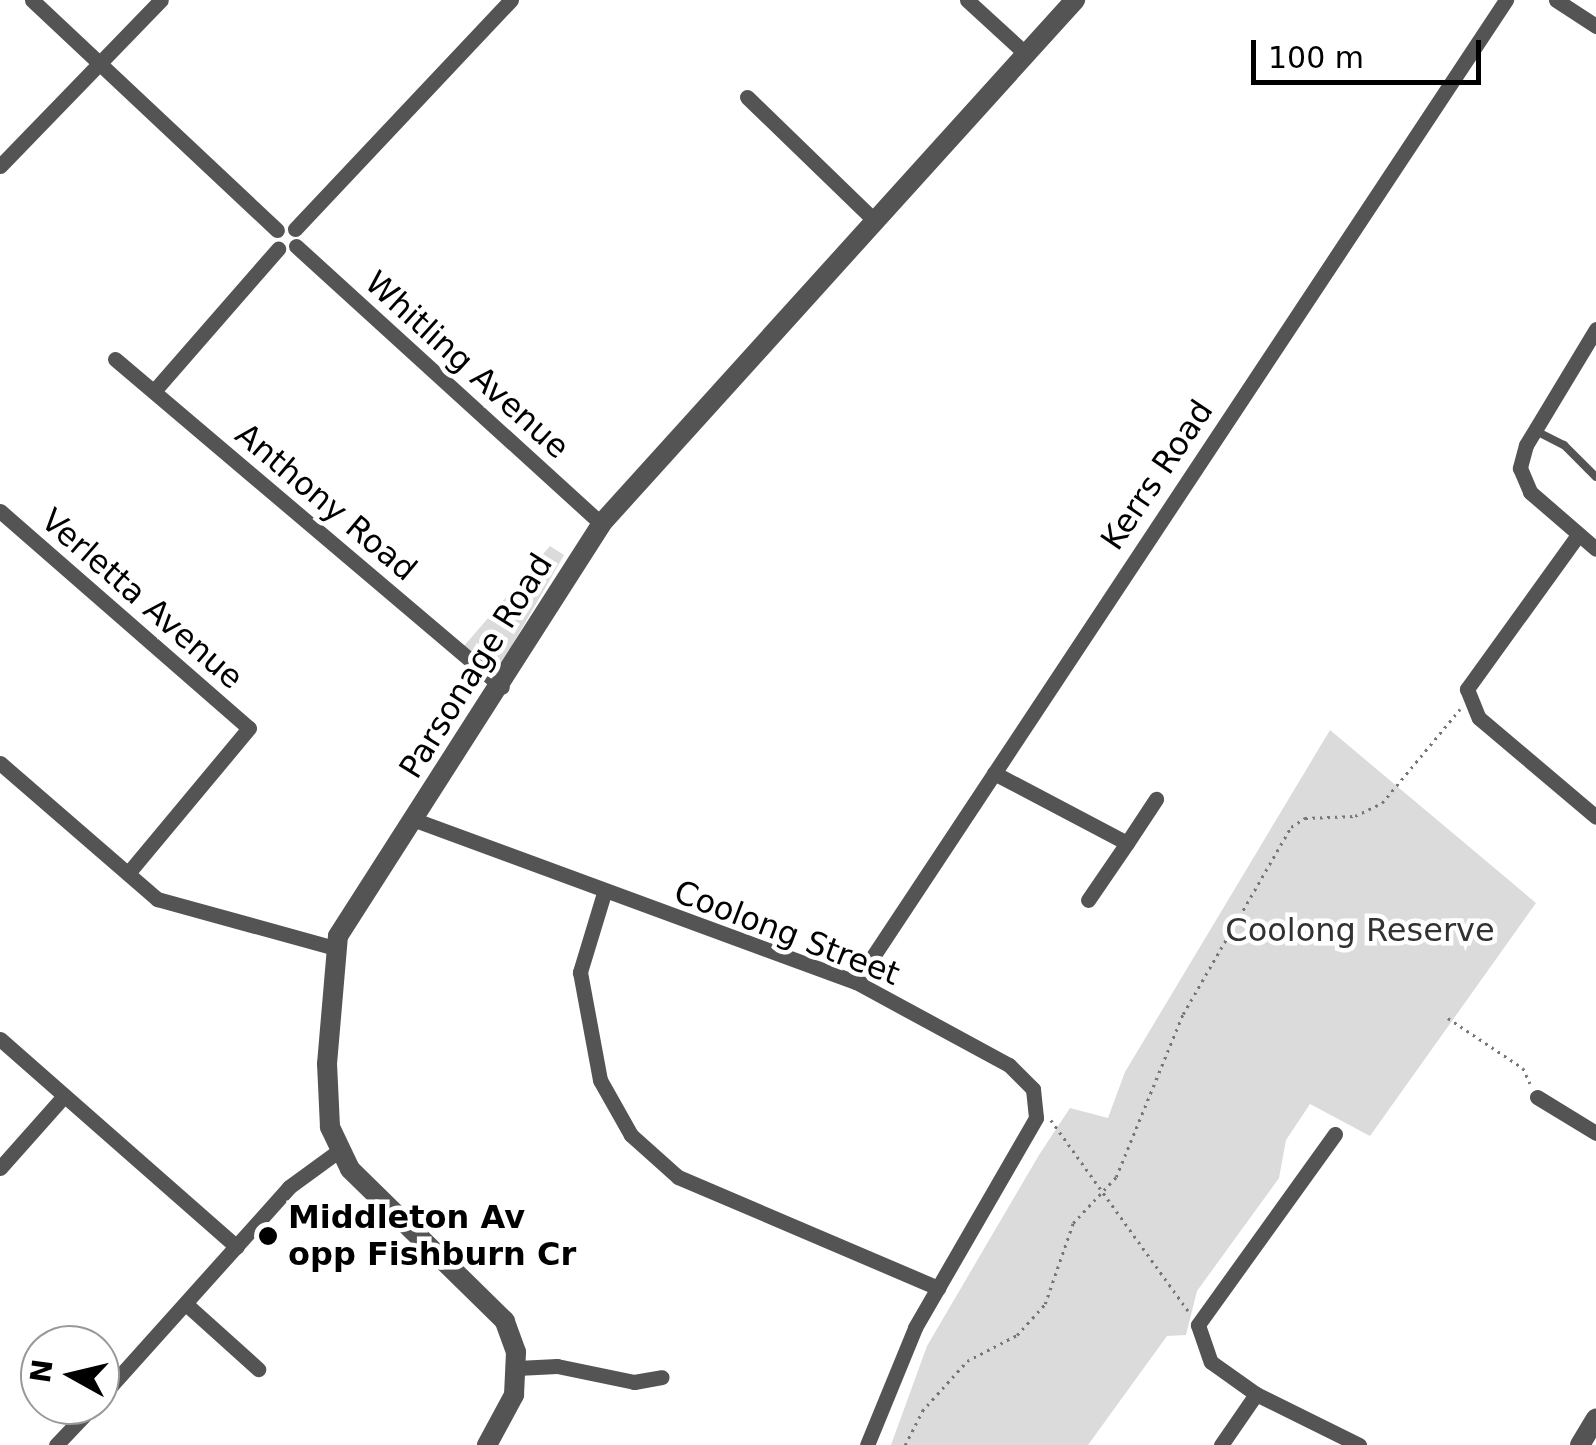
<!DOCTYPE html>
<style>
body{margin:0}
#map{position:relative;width:1596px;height:1445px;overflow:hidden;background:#fff;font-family:"DejaVu Sans",sans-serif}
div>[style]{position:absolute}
.green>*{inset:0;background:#dbdbdb}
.path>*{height:2.5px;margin-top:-1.25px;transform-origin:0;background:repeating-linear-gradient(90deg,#767676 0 2.5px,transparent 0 7.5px)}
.service>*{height:8px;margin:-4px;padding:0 4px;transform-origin:4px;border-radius:4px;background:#545454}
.minor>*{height:15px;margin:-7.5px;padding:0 7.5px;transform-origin:7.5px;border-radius:7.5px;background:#545454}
.tertiary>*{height:20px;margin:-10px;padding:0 10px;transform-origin:10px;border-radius:10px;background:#545454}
.dots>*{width:28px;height:28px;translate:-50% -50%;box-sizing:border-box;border:5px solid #fff;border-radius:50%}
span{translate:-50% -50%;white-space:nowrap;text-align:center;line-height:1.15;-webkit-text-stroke:9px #fff;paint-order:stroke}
.street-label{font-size:32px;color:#000}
.park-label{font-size:32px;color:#323232}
.poi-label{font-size:32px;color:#000;font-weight:700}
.left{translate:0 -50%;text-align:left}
.north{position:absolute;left:20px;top:1325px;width:100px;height:100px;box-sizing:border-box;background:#fff;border:2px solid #999;border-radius:50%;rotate:278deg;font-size:28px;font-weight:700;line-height:40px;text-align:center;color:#000}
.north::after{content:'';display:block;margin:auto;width:35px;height:45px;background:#000;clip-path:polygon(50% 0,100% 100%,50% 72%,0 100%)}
.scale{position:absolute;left:1251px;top:40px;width:230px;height:45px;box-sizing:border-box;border:5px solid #000;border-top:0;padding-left:12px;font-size:30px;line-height:35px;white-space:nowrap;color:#000;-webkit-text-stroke:8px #fff;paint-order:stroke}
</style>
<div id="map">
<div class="green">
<div style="clip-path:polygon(550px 546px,564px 555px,498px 670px,464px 646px)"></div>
<div style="clip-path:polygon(1330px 730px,1536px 903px,1370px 1136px,1310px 1104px,1286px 1140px,1279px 1178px,1197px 1291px,1186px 1335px,1167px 1336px,1088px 1445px,891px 1445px,927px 1346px,1039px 1155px,1070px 1108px,1108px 1118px,1125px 1072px)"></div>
</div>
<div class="path">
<div style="left:1448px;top:1018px;width:90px;rotate:33.7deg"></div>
<div style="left:1523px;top:1068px;width:17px;rotate:65deg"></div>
<div style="left:1051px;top:1120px;width:235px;rotate:54.3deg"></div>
<div style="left:905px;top:1445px;width:38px;rotate:-63deg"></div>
<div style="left:922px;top:1411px;width:67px;rotate:-48deg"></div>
<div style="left:967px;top:1361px;width:56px;rotate:-27.5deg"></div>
<div style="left:1017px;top:1335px;width:42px;rotate:-47.9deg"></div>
<div style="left:1045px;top:1304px;width:86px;rotate:-70.9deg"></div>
<div style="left:1073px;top:1223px;width:63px;rotate:-46.9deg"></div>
<div style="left:1116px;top:1177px;width:176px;rotate:-67.7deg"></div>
<div style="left:1183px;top:1014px;width:216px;rotate:-60deg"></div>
<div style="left:1291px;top:827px;width:17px;rotate:-33deg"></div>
<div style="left:1305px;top:818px;width:50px;rotate:-2.3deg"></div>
<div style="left:1355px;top:816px;width:30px;rotate:-26deg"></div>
<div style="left:1382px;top:803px;width:122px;rotate:-50.3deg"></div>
</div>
<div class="service">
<div style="left:1534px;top:430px;width:34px;rotate:27deg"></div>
<div style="left:1564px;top:445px;width:45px;rotate:45deg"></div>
</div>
<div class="minor">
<div style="left:32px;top:0;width:336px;rotate:43.2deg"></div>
<div style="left:967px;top:0;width:80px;rotate:42.5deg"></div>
<div style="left:1556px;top:0;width:48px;rotate:33deg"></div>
<div style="left:747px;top:97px;width:177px;rotate:44.1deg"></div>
<div style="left:0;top:166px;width:231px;rotate:-45.9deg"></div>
<div style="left:295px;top:229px;width:315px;rotate:-46.7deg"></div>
<div style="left:296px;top:246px;width:413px;rotate:42.3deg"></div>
<div style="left:1596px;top:329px;width:135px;rotate:121.1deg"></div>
<div style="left:1526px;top:445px;width:24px;rotate:105deg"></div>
<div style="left:1520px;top:468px;width:26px;rotate:67deg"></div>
<div style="left:1530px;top:492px;width:87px;rotate:40.8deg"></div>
<div style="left:115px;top:359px;width:507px;rotate:40.28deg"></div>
<div style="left:154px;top:391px;width:189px;rotate:-48.9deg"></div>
<div style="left:0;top:511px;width:330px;rotate:41.1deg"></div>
<div style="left:249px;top:728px;width:189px;rotate:129.8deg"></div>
<div style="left:1578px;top:535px;width:190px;rotate:125.8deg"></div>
<div style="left:1467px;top:689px;width:31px;rotate:68deg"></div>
<div style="left:1479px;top:718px;width:153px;rotate:40.2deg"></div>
<div style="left:0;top:763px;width:208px;rotate:40.9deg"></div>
<div style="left:157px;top:899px;width:185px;rotate:15.4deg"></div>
<div style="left:994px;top:773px;width:150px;rotate:27.8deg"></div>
<div style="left:1127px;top:843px;width:69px;rotate:124.4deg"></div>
<div style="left:415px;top:820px;width:470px;rotate:20.2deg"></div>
<div style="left:856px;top:982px;width:174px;rotate:28.5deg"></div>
<div style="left:1009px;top:1065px;width:34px;rotate:45deg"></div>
<div style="left:1033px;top:1089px;width:29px;rotate:84deg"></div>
<div style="left:1036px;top:1118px;width:242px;rotate:120deg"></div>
<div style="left:915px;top:1328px;width:126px;rotate:112.3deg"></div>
<div style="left:1127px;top:843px;width:53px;rotate:-56.6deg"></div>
<div style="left:604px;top:893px;width:83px;rotate:106.9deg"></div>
<div style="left:580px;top:972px;width:110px;rotate:79.5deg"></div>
<div style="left:600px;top:1080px;width:63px;rotate:60.6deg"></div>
<div style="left:631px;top:1135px;width:63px;rotate:41.8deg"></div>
<div style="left:678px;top:1177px;width:283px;rotate:23.1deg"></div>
<div style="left:856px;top:982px;width:1178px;rotate:-56.5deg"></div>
<div style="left:0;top:1039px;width:315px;rotate:41.3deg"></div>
<div style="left:1537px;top:1097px;width:69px;rotate:31.4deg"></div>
<div style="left:1335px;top:1134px;width:235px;rotate:125.7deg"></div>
<div style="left:1198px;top:1325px;width:39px;rotate:71deg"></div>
<div style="left:1211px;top:1362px;width:55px;rotate:35.4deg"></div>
<div style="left:1256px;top:1394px;width:115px;rotate:26.3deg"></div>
<div style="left:0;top:1168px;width:96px;rotate:-48.4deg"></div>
<div style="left:187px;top:1305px;width:96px;rotate:42deg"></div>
<div style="left:517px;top:1368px;width:40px;rotate:-2.9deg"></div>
<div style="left:557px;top:1366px;width:79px;rotate:11.7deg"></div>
<div style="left:634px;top:1382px;width:28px;rotate:-10deg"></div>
<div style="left:100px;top:1398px;width:283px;rotate:-48.1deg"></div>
<div style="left:289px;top:1187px;width:59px;rotate:-36.1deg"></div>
<div style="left:56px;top:1445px;width:55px;rotate:-46.5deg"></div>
<div style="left:1221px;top:1445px;width:62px;rotate:-55.5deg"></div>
</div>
<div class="tertiary">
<div style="left:487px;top:1445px;width:57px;rotate:-61.6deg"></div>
<div style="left:514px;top:1395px;width:43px;rotate:-87.3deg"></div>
<div style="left:516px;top:1352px;width:33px;rotate:-110deg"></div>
<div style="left:505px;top:1321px;width:217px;rotate:-135.6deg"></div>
<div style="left:350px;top:1169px;width:47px;rotate:-115.5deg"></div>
<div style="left:330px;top:1127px;width:63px;rotate:-92.7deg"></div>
<div style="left:327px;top:1064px;width:128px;rotate:-85.1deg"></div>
<div style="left:338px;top:936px;width:489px;rotate:-57.4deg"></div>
<div style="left:601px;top:524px;width:707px;rotate:-47.87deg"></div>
<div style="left:1580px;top:1445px;width:31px;rotate:-59deg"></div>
</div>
<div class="dots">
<div style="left:268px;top:1236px;background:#000"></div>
</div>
<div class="street-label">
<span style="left:467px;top:365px;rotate:42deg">Whitling Avenue</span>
<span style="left:1157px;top:475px;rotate:-56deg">Kerrs Road</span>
<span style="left:326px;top:502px;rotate:40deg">Anthony Road</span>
<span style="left:142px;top:599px;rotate:41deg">Verletta Avenue</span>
<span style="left:476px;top:666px;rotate:-58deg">Parsonage Road</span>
<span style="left:787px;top:933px;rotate:21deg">Coolong Street</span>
</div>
<div class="park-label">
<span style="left:1360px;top:930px">Coolong Reserve</span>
</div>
<div class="poi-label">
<span class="left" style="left:288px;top:1236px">Middleton Av<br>opp Fishburn Cr</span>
</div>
<div class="north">N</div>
<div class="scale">100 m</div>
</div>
